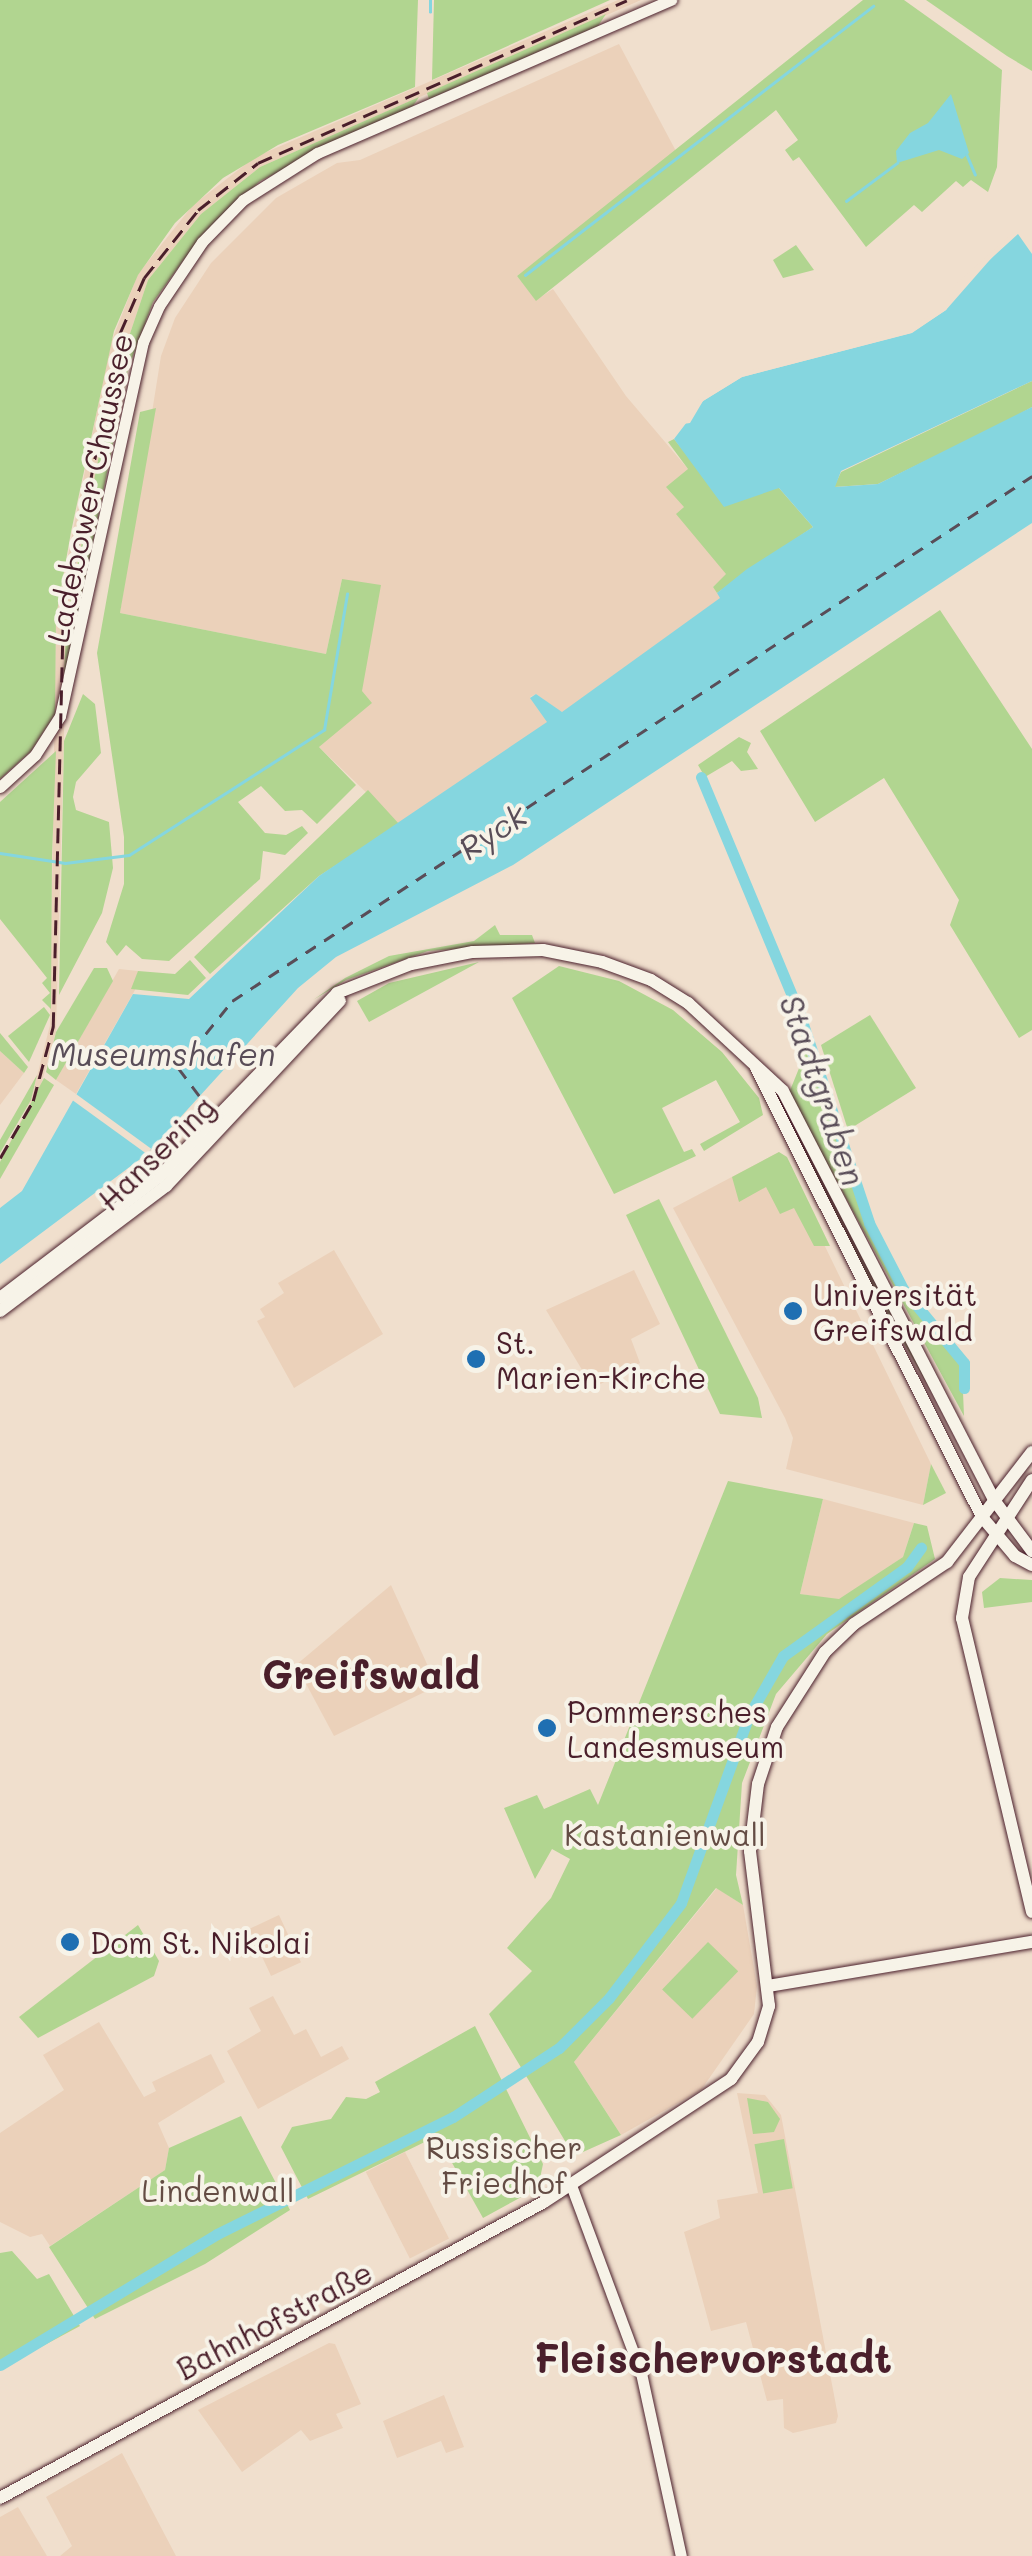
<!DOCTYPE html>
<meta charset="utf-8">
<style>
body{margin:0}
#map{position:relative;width:1032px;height:2556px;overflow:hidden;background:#f0dfcd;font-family:Mali,sans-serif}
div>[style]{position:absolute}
.built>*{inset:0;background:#ebd1ba;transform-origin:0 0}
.green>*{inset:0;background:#b1d590;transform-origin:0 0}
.water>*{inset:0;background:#85d6df}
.pier>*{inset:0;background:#f0dfcd;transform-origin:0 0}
.stream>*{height:2.5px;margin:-1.25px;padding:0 1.25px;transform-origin:1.25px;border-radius:1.25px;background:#85d6df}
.canal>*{height:11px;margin:-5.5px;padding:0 5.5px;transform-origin:5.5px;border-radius:5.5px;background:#85d6df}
.ferry>*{height:2.5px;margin-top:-1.25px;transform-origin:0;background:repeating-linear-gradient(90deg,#594d58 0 12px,transparent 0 22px)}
.roads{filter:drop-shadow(0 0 2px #4a1f2b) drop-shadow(0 0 2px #4a1f2b)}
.tertiary>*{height:11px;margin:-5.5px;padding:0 5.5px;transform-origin:5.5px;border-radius:5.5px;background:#f7f3e8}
.secondary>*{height:12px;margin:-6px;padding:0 6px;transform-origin:6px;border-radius:6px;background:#f7f3e8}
.rail>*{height:2.5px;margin-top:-1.25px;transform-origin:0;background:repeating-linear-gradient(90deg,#4a1f2b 0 15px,transparent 0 23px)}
.dots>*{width:28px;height:28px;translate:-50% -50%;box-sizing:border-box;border:5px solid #f7f3e8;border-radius:50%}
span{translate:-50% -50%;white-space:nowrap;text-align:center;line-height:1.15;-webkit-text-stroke:8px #f7f3e8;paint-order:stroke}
.street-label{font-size:30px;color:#4a1f2b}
.poi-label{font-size:30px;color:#4a1f2b}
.left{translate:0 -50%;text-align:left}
.park-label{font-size:30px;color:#644c44}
.water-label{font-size:32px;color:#594d58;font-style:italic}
.district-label{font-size:40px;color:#4a1f2b;font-weight:700}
</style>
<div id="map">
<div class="built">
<div style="clip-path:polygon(618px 0,641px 0,260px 167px,201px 214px,148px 280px,113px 384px,67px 618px,56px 1032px,36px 1102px,0 1162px,31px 1100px,50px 1025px,56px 616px,110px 345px,138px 274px,193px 205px,255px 157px)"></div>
<div style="clip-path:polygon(619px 44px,677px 153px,517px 276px,536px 300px,553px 289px,626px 396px,688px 469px,684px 507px,677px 514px,727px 574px,713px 587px,721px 598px,562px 713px,536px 694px,530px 697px,548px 722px,400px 825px,319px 747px,361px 692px,342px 579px,326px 654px,120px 613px,161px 356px,175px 318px,211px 263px,276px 198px,337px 163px,360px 160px)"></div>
<div style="clip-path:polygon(119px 969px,138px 971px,135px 990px,76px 1094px,56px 1080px)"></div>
<div style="clip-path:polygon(0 1051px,24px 1073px,0 1105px)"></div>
<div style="clip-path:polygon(779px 1152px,931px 1464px,923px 1505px,786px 1469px,793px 1438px,785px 1418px,673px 1208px)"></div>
<div style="clip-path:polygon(334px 1250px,383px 1334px,294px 1388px,257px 1321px,265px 1317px,260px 1309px,284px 1293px,278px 1283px)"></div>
<div style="clip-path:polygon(634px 1270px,660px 1324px,631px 1339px,640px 1363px,593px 1388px,546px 1310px)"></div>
<div style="clip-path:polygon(823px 1499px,914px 1523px,903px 1557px,839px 1600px,800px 1594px)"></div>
<div style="clip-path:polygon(391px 1585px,437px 1686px,334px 1736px,296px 1665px)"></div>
<div style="clip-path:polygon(717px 1888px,743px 1905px,757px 1986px,754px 2014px,701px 2090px,621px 2135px,574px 2062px)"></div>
<div style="left:279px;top:1915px;width:52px;height:33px;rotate:65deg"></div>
<div style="clip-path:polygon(273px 1996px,294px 2035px,306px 2029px,321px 2057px,342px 2046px,349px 2059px,258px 2109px,227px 2051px,261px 2031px,249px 2008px)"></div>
<div style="clip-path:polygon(99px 2022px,144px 2097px,156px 2091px,152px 2082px,211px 2054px,225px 2082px,158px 2123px,169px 2148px,165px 2170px,50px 2246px,42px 2234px,30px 2237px,0 2222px,0 2133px,64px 2090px,43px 2055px)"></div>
<div style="clip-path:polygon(737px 2093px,765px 2095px,781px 2115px,838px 2416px,836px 2423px,793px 2433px,784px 2428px,783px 2399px,767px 2401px,746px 2322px,711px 2331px,684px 2232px,720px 2218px,717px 2200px,758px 2193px)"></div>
<div style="left:405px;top:2152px;width:97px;height:44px;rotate:63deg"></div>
<div style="clip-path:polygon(329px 2343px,335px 2344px,361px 2404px,336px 2414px,343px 2428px,310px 2441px,301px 2430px,242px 2472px,198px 2410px)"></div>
<div style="clip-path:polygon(444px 2395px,464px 2447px,446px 2453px,441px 2441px,397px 2458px,383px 2421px)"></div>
<div style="clip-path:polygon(122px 2453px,176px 2556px,60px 2556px,72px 2546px,46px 2497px)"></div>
<div style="clip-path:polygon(18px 2507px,47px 2556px,0 2556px,0 2517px)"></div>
</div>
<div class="green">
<div style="clip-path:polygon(0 0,418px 0,415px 87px,278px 145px,223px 178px,175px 223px,138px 275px,114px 331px,71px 532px,56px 617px,55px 714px,31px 751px,0 779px)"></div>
<div style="clip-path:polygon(434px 0,610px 0,432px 80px)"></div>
<div style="clip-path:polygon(863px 0,904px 0,1002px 70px,997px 167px,988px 192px,971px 180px,963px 187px,956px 181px,922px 212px,914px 205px,866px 247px,799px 157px,793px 161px,785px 150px,798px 140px,776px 110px,536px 301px,517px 276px)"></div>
<div style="clip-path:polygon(926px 0,1032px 0,1032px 71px,1007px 56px)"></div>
<div style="clip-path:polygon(606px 14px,598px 26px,429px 99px,427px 93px)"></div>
<div style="clip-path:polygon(419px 97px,413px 106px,260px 181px,199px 239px,153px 302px,128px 369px,63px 690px,67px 618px,113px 384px,148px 280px,201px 214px,260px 167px)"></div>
<div style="clip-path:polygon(796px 245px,814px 270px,783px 278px,773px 260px)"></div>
<div style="clip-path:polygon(1032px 381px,1032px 407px,1008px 421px,878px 484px,834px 487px,841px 472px)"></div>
<div style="clip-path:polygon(156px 408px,120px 613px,326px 654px,342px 579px,381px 585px,362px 691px,372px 703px,319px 747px,356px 785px,317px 824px,302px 810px,285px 811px,261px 786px,238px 802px,265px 833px,286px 835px,302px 826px,308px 833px,285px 855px,263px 851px,260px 879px,169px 961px,142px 959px,126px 945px,117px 956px,106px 942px,124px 884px,124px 837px,97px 653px,140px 412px)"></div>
<div style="clip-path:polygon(674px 439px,696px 466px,779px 488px,813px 527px,717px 593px,713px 587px,726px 574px,676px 514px,684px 507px,666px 487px,688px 469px,668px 442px)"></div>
<div style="clip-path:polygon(940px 610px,1032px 749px,1032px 1030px,1019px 1038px,950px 925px,959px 900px,884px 778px,815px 822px,760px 731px)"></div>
<div style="clip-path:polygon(83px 694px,95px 704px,101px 753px,76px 782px,73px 797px,76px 810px,109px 822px,113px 868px,102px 913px,59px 995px,64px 741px)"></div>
<div style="clip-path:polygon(739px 737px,751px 743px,747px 752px,758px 769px,741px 771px,732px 761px,705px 777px,698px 765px)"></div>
<div style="clip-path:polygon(56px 751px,52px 856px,51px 1009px,42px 1000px,50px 993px,42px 983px,47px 978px,0 919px,0 802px)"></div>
<div style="clip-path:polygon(368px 790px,400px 825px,319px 876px,210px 974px,194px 957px)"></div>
<div style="clip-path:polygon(495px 925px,500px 935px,532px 935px,535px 943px,428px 951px,346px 980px,313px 1000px,345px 978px,389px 956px,474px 941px)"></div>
<div style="clip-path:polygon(190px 960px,206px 978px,188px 995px,131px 989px,138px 971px,175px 974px)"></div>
<div style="clip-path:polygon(479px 962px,369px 1022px,357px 1001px,389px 983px)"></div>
<div style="clip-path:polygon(559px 966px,619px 981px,673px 1010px,722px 1052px,759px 1098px,763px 1115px,704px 1151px,700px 1144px,740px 1122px,716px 1080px,662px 1108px,684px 1152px,692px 1149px,696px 1156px,614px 1194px,512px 998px)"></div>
<div style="clip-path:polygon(94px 968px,107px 968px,113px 981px,56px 1080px,46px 1072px,56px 1032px)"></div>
<div style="clip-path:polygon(44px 1007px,50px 1015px,29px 1062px,8px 1036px)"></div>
<div style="clip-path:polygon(870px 1015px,916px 1088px,848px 1130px,821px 1045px)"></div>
<div style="clip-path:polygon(0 1033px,28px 1067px,24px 1073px,0 1051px)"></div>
<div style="clip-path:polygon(806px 1051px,857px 1198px,896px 1283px,962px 1368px,964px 1416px,789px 1093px)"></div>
<div style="clip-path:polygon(37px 1075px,31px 1100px,0 1153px,0 1140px)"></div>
<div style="clip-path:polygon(44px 1078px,54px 1085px,0 1179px,0 1162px)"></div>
<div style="clip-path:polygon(798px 1137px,800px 1136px,974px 1467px,871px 1285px)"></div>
<div style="clip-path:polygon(779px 1152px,787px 1157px,830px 1246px,814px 1246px,794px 1208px,780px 1214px,766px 1187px,739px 1202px,732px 1177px)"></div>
<div style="clip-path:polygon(659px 1199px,758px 1398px,762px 1418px,720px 1414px,626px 1215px)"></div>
<div style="clip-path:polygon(931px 1464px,946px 1493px,923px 1505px)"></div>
<div style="clip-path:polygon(728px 1481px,823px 1499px,800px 1594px,839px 1599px,903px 1557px,914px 1523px,927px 1526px,935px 1559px,827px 1634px,776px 1694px,742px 1783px,736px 1875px,743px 1905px,716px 1888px,574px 2062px,621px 2135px,574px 2156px,489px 2014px,532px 1971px,507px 1948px,551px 1898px,570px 1859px,552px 1849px,535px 1879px,504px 1808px,537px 1795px,544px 1809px,590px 1789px,598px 1805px)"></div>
<div style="clip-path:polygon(1000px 1578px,1032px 1580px,1032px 1602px,984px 1608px,982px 1592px)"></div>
<div style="clip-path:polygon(138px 1925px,159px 1961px,154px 1976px,38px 2038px,19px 2017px)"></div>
<div style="left:708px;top:1942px;width:42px;height:66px;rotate:44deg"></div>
<div style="clip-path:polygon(475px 2026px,543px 2164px,538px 2188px,483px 2218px,437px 2136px,308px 2199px,281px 2147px,292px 2127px,331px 2119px,346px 2097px,366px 2099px,380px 2092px,375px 2082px)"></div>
<div style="clip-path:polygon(747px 2098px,768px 2102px,780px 2119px,774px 2132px,753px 2134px)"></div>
<div style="clip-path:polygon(241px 2116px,290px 2210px,205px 2264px,95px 2319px,49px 2247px,165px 2170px,169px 2148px)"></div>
<div style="left:784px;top:2139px;width:50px;height:30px;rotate:80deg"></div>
<div style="clip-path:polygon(12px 2251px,37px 2279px,49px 2274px,80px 2326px,0 2369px,0 2253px)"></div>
</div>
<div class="water">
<div style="clip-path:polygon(951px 94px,969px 153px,962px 159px,939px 150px,897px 163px,896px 151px,910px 133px,928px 123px)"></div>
<div style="clip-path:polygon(1018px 234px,1032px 254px,1032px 381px,841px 471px,835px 487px,878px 484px,1032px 407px,1032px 523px,513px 865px,336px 957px,298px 988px,147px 1154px,0 1264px,0 1208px,22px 1191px,133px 994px,189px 999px,319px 876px,547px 722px,530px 698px,536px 694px,562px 712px,720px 598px,717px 593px,747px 569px,813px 527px,779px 488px,724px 507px,674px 439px,703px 401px,742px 377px,912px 333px,946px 310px,960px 287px)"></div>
</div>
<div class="pier">
<div style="clip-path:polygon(1016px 230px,946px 310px,911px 333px,742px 377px,703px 401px,690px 423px,683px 424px,700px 398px,740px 373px,909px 329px,943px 306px,956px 284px)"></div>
<div style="left:76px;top:1094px;width:93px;height:7px;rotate:36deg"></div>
</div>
<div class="stream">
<div style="left:430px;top:12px;width:12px;rotate:-90deg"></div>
<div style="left:967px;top:155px;width:21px;rotate:67deg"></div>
<div style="left:846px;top:201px;width:64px;rotate:-36.7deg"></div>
<div style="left:525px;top:275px;width:440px;rotate:-37.7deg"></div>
<div style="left:0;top:853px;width:66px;rotate:8.7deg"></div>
<div style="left:65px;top:863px;width:64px;rotate:-7.1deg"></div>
<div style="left:129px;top:855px;width:232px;rotate:-32.7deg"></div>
<div style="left:324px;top:730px;width:138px;rotate:-80.4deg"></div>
</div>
<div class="canal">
<div style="left:701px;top:777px;width:258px;rotate:67.4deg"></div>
<div style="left:800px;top:1015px;width:219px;rotate:71.6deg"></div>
<div style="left:869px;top:1223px;width:74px;rotate:62.7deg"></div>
<div style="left:903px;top:1289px;width:96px;rotate:50.5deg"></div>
<div style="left:964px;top:1363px;width:25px;rotate:90deg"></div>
<div style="left:0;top:2365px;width:253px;rotate:-31.1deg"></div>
<div style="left:217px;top:2234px;width:263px;rotate:-26.4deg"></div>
<div style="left:453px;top:2117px;width:126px;rotate:-33.1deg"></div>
<div style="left:559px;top:2048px;width:71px;rotate:-45deg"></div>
<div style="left:609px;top:1998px;width:119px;rotate:-52.8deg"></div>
<div style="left:681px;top:1903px;width:200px;rotate:-70.1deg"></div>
<div style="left:749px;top:1715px;width:68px;rotate:-60deg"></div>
<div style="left:783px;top:1656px;width:153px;rotate:-35.7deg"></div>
<div style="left:907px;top:1567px;width:24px;rotate:-54deg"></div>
</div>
<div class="ferry">
<div style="left:199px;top:1096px;width:35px;rotate:-127deg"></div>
<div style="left:178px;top:1068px;width:86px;rotate:-51.1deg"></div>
<div style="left:232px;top:1001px;width:957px;rotate:-33.27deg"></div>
</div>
<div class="roads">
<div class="tertiary">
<div style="left:0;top:787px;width:47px;rotate:-42.4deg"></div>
<div style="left:35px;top:755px;width:46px;rotate:-57.3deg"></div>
<div style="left:60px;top:716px;width:383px;rotate:-77.5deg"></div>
<div style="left:143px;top:342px;width:39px;rotate:-66deg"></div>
<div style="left:159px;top:306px;width:77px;rotate:-56.1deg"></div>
<div style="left:202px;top:242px;width:59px;rotate:-45.7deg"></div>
<div style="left:243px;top:200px;width:88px;rotate:-32.4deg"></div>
<div style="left:317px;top:153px;width:386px;rotate:-23.4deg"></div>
<div style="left:571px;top:2185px;width:201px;rotate:69.6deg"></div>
<div style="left:641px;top:2373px;width:187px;rotate:77.7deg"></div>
</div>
<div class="secondary">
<div style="left:756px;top:1068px;width:503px;rotate:63.28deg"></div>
<div style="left:982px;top:1517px;width:51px;rotate:49.8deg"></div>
<div style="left:1015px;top:1556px;width:19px;rotate:28deg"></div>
<div style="left:0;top:1298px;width:200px;rotate:-37.3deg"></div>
<div style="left:159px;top:1177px;width:256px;rotate:-45.9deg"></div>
<div style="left:337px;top:993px;width:79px;rotate:-21.4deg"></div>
<div style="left:411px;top:964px;width:63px;rotate:-11deg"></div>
<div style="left:473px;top:952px;width:70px;rotate:-1.6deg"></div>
<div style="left:543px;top:950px;width:60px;rotate:11.5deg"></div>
<div style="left:602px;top:962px;width:52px;rotate:20.2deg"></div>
<div style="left:651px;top:980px;width:44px;rotate:31.9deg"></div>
<div style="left:688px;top:1003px;width:129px;rotate:42.8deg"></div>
<div style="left:783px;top:1091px;width:460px;rotate:62.7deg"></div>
<div style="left:994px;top:1500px;width:64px;rotate:53.3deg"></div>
<div style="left:0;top:1311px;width:208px;rotate:-37deg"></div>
<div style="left:166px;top:1186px;width:254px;rotate:-46.8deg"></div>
<div style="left:1032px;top:1480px;width:116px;rotate:123deg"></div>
<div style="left:969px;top:1577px;width:42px;rotate:99.7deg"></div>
<div style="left:962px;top:1618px;width:302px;rotate:76.6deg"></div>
<div style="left:768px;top:1986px;width:268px;rotate:-9.5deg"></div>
<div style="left:0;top:2498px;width:619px;rotate:-28.55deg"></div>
<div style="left:544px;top:2202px;width:224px;rotate:-33.3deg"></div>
<div style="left:731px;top:2079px;width:46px;rotate:-53.9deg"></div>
<div style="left:758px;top:2042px;width:38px;rotate:-73deg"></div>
<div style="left:769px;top:2006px;width:156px;rotate:-97deg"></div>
<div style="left:750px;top:1851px;width:67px;rotate:-83.2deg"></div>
<div style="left:758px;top:1784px;width:60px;rotate:-71.6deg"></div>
<div style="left:777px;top:1727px;width:89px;rotate:-57.4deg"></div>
<div style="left:825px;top:1652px;width:40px;rotate:-44deg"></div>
<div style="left:854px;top:1624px;width:112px;rotate:-33.7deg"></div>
<div style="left:947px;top:1562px;width:139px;rotate:-52.3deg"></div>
</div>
</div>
<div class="rail">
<div style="left:0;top:1158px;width:66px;rotate:-59.9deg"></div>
<div style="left:33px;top:1101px;width:77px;rotate:-74.9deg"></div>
<div style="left:53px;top:1027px;width:410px;rotate:-88.6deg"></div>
<div style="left:63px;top:617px;width:290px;rotate:-78.7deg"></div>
<div style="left:120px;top:333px;width:60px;rotate:-66.4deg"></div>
<div style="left:144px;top:278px;width:87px;rotate:-51.5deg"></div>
<div style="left:198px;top:210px;width:76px;rotate:-38.1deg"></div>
<div style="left:258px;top:163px;width:403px;rotate:-23.8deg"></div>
</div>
<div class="dots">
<div style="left:793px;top:1311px;background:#1f6fb2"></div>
<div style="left:476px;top:1359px;background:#1f6fb2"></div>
<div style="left:547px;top:1728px;background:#1f6fb2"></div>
<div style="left:70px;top:1942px;background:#1f6fb2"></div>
</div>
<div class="street-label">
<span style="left:89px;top:488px;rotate:-78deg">Ladebower Chaussee</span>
<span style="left:156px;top:1153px;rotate:-44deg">Hansering</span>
<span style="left:274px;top:2320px;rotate:-28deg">Bahnhofstraße</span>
</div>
<div class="poi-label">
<span class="left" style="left:813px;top:1311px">Universität<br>Greifswald</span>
<span class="left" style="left:496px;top:1359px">St.<br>Marien-Kirche</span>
<span class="left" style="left:567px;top:1728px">Pommersches<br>Landesmuseum</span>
<span class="left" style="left:90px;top:1942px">Dom St. Nikolai</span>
</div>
<div class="park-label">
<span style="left:665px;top:1834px">Kastanienwall</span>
<span style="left:504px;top:2164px">Russischer<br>Friedhof</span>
<span style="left:218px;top:2190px">Lindenwall</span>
</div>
<div class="water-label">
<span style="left:492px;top:831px;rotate:-33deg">Ryck</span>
<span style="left:163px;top:1053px">Museumshafen</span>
<span style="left:823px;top:1090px;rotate:71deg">Stadtgraben</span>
</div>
<div class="district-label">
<span style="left:371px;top:1673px">Greifswald</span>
<span style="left:713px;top:2357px">Fleischervorstadt</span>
</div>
</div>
